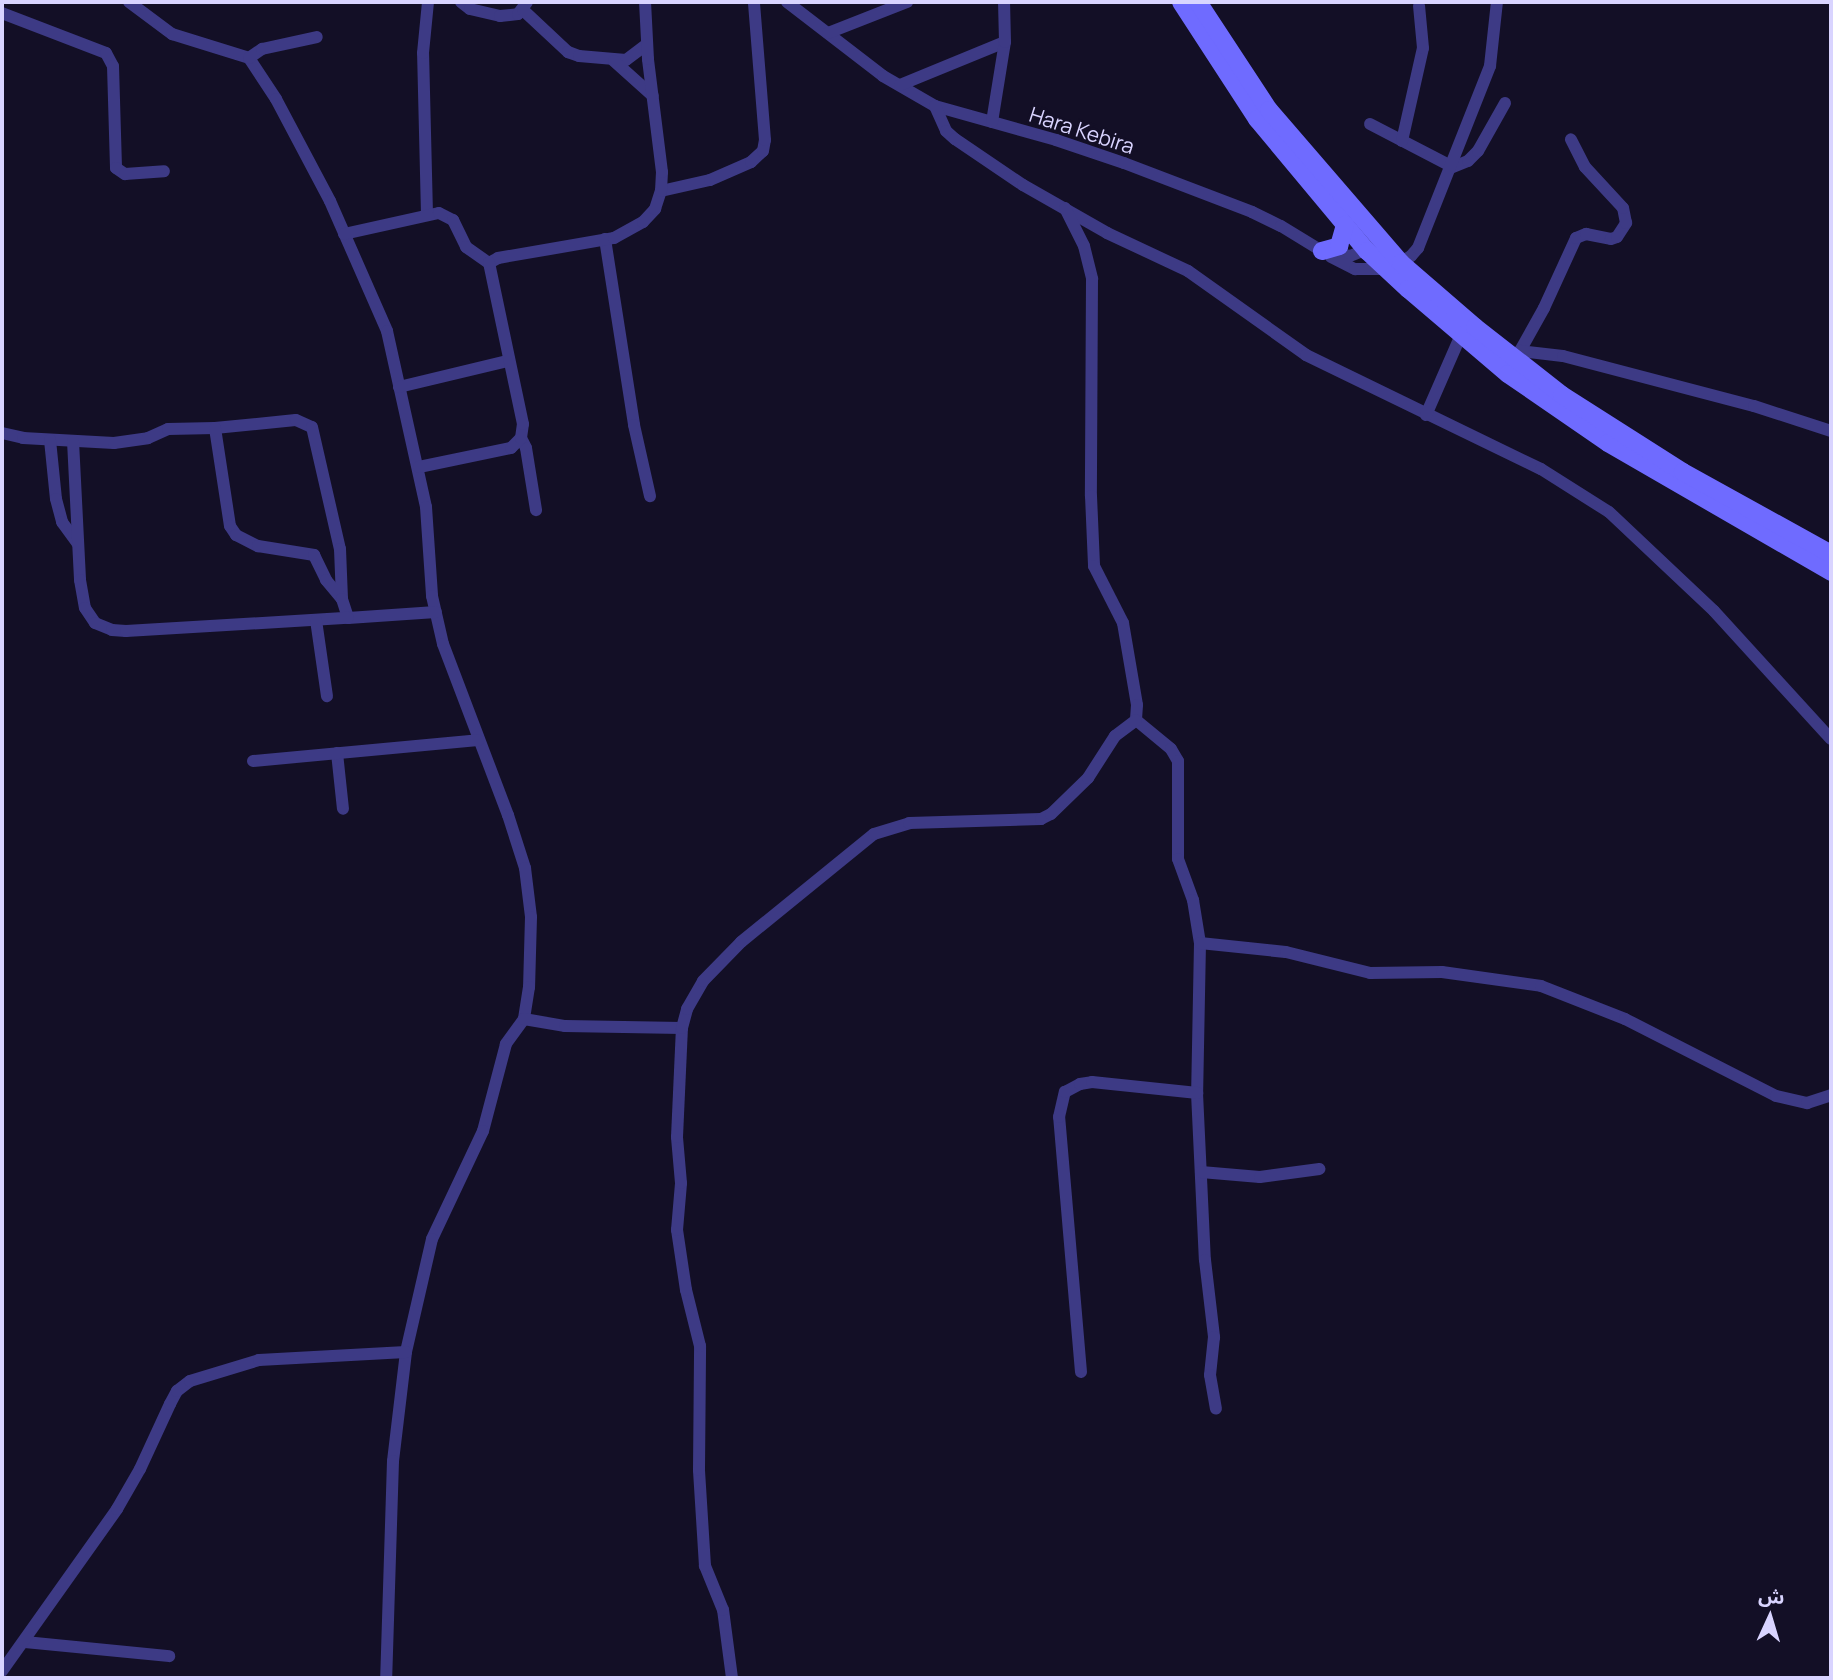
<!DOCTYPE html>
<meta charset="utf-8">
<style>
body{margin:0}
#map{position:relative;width:1833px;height:1680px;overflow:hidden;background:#130f26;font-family:Manrope,"Noto Sans Arabic",sans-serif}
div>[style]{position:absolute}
.street>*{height:12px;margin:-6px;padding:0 6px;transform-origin:6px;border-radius:6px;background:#3d3a85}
.secondary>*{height:18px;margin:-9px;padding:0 9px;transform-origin:9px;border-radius:9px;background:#6f6bff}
span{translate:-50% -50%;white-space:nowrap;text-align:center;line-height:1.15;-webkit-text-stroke:5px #130f26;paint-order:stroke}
.street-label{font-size:21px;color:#d9d4ff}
.frame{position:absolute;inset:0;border:4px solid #d9d4ff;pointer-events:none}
.north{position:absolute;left:1735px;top:1582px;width:70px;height:70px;-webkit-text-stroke:5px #130f26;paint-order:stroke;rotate:4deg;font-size:19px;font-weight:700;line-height:28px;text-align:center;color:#d9d4ff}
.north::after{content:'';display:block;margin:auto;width:24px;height:32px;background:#d9d4ff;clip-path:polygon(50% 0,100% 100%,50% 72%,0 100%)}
</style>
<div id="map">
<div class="street">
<div style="left:129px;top:2px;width:54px;rotate:36.7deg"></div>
<div style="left:172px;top:34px;width:81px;rotate:17.3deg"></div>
<div style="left:249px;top:58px;width:49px;rotate:56.6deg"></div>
<div style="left:276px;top:99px;width:115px;rotate:62.1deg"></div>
<div style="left:330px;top:201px;width:142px;rotate:66.3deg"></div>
<div style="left:387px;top:331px;width:180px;rotate:77.5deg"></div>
<div style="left:426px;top:507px;width:89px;rotate:86.1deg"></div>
<div style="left:432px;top:596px;width:49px;rotate:77.1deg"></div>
<div style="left:443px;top:644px;width:183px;rotate:69.2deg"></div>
<div style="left:508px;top:815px;width:56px;rotate:72.2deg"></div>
<div style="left:525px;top:868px;width:49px;rotate:83deg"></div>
<div style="left:531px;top:917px;width:70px;rotate:91.6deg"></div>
<div style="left:529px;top:987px;width:32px;rotate:99deg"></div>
<div style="left:524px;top:1019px;width:31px;rotate:126deg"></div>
<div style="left:506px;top:1044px;width:90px;rotate:104.8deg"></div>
<div style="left:483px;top:1131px;width:119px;rotate:115.3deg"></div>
<div style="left:432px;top:1239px;width:116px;rotate:103deg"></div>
<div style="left:406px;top:1352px;width:110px;rotate:96.8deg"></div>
<div style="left:393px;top:1461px;width:217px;rotate:91.8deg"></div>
<div style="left:461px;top:2px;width:11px;rotate:38deg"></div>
<div style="left:470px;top:9px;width:31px;rotate:13deg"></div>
<div style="left:500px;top:16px;width:18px;rotate:-6deg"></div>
<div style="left:518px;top:14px;width:15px;rotate:-53deg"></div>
<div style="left:787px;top:2px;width:121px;rotate:37.6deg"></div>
<div style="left:883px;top:76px;width:60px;rotate:30deg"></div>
<div style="left:935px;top:106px;width:126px;rotate:15.7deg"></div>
<div style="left:1056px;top:140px;width:72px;rotate:18.7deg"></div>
<div style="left:1124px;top:163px;width:137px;rotate:20.9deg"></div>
<div style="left:1252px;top:212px;width:32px;rotate:26deg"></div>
<div style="left:1281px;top:226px;width:48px;rotate:31.4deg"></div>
<div style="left:1322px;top:251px;width:28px;rotate:10deg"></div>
<div style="left:1350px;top:256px;width:22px;rotate:-22deg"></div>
<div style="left:523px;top:10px;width:62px;rotate:43deg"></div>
<div style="left:568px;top:52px;width:12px;rotate:20deg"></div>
<div style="left:579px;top:56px;width:47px;rotate:4.9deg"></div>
<div style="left:626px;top:60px;width:26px;rotate:-37deg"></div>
<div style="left:2px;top:13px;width:111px;rotate:21deg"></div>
<div style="left:106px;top:53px;width:15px;rotate:62deg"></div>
<div style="left:113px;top:66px;width:102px;rotate:88.3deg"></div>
<div style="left:116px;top:168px;width:11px;rotate:34deg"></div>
<div style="left:125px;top:174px;width:39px;rotate:-4deg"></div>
<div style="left:828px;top:33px;width:85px;rotate:-21.4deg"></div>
<div style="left:249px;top:58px;width:16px;rotate:-35deg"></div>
<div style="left:262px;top:49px;width:56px;rotate:-12.3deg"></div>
<div style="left:614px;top:61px;width:52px;rotate:41.9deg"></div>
<div style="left:900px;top:85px;width:113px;rotate:-22.3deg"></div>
<div style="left:935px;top:106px;width:27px;rotate:66deg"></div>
<div style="left:946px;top:131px;width:12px;rotate:42deg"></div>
<div style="left:955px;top:139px;width:82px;rotate:34.1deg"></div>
<div style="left:1023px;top:185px;width:97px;rotate:29.7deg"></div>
<div style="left:1107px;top:233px;width:89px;rotate:25.1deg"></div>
<div style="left:1188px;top:271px;width:145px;rotate:35.4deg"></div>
<div style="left:1306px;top:355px;width:261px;rotate:25.9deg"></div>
<div style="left:1541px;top:469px;width:80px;rotate:32.3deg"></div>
<div style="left:1609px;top:512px;width:144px;rotate:43.3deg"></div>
<div style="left:1714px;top:611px;width:173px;rotate:47.6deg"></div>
<div style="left:992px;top:122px;width:81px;rotate:-80.8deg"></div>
<div style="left:1005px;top:42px;width:40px;rotate:-91.4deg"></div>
<div style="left:1370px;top:124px;width:93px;rotate:27.4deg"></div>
<div style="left:1402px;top:141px;width:95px;rotate:-77.3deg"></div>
<div style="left:1423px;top:48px;width:42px;rotate:-95.4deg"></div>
<div style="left:1453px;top:167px;width:16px;rotate:-22deg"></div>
<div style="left:1468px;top:161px;width:14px;rotate:-45deg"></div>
<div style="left:1478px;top:151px;width:55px;rotate:-60.6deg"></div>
<div style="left:661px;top:191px;width:50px;rotate:-12.7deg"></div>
<div style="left:710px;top:180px;width:45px;rotate:-23.7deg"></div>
<div style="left:751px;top:162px;width:16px;rotate:-43deg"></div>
<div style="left:763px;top:151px;width:11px;rotate:-80deg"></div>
<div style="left:765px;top:140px;width:138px;rotate:-94.6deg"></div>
<div style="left:1065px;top:208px;width:42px;rotate:63.4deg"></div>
<div style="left:1084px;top:246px;width:34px;rotate:76deg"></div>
<div style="left:1092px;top:279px;width:217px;rotate:90.3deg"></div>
<div style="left:1091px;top:496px;width:70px;rotate:87.5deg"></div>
<div style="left:1094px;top:566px;width:64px;rotate:63deg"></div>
<div style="left:1123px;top:623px;width:83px;rotate:80.3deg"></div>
<div style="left:1137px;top:705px;width:15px;rotate:94deg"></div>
<div style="left:1136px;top:720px;width:45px;rotate:39.6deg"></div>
<div style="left:1171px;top:749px;width:14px;rotate:60deg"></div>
<div style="left:1178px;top:761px;width:98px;rotate:90deg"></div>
<div style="left:1178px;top:859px;width:44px;rotate:69.9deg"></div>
<div style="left:1193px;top:900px;width:44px;rotate:80.8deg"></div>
<div style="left:1200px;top:943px;width:150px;rotate:91.1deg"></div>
<div style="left:1197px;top:1093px;width:167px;rotate:87.3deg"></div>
<div style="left:1205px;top:1260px;width:78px;rotate:83.3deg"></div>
<div style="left:1214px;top:1337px;width:38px;rotate:96deg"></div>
<div style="left:1210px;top:1375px;width:34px;rotate:80deg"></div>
<div style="left:427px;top:214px;width:161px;rotate:-91.4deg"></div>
<div style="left:423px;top:53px;width:51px;rotate:-84.4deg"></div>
<div style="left:344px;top:234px;width:97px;rotate:-12.5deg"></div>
<div style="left:439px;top:213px;width:16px;rotate:27deg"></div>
<div style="left:453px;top:220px;width:30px;rotate:64deg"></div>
<div style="left:466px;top:247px;width:28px;rotate:35deg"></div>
<div style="left:605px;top:239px;width:188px;rotate:81.1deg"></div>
<div style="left:634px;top:425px;width:73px;rotate:77.3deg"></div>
<div style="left:1331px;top:257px;width:27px;rotate:27deg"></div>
<div style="left:1355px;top:269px;width:32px"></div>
<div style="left:1387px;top:269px;width:27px;rotate:-28deg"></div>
<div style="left:1411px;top:256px;width:11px;rotate:-49deg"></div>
<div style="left:1418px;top:248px;width:196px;rotate:-68.4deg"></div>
<div style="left:1490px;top:66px;width:64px;rotate:-83.8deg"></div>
<div style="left:489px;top:263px;width:10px;rotate:-29deg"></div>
<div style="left:498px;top:258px;width:118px;rotate:-9.8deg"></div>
<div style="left:614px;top:238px;width:33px;rotate:-29deg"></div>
<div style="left:643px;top:222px;width:18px;rotate:-47deg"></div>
<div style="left:655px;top:209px;width:19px;rotate:-72deg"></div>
<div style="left:661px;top:191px;width:19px;rotate:-87deg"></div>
<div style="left:662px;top:172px;width:114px;rotate:-97.1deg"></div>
<div style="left:648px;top:59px;width:57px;rotate:-93deg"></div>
<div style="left:1520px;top:351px;width:49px;rotate:-60.8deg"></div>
<div style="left:1544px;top:308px;width:77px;rotate:-65.4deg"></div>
<div style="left:1576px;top:238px;width:11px;rotate:-22deg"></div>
<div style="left:1586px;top:234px;width:25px;rotate:11deg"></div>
<div style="left:1611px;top:239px;width:6px;rotate:-18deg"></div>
<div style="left:1617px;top:237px;width:17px;rotate:-57deg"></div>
<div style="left:1626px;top:223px;width:15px;rotate:-101deg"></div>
<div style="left:1623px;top:208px;width:56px;rotate:-132.8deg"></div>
<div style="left:1585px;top:167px;width:31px;rotate:-117deg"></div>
<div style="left:1513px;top:363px;width:14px;rotate:-60deg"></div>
<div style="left:1520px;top:351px;width:43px;rotate:6.6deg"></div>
<div style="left:1563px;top:356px;width:197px;rotate:14.7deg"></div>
<div style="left:1754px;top:406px;width:81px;rotate:18deg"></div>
<div style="left:399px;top:387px;width:111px;rotate:-13.5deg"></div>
<div style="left:1426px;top:415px;width:87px;rotate:-66.4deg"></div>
<div style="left:215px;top:428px;width:81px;rotate:-5.6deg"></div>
<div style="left:296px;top:420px;width:17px;rotate:24deg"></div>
<div style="left:312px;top:427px;width:125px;rotate:77.1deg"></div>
<div style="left:340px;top:549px;width:50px;rotate:87.7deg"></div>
<div style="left:2px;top:433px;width:22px;rotate:13deg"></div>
<div style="left:23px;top:438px;width:91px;rotate:3.1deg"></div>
<div style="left:114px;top:443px;width:34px;rotate:-8deg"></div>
<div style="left:148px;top:438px;width:22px;rotate:-24deg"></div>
<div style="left:168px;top:429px;width:47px;rotate:-1.2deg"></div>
<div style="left:215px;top:428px;width:99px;rotate:81.3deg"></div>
<div style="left:230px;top:526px;width:11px;rotate:56deg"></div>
<div style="left:236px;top:535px;width:25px;rotate:27deg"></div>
<div style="left:258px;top:546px;width:57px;rotate:9.1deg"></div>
<div style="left:314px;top:555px;width:28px;rotate:64deg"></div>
<div style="left:326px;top:580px;width:25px;rotate:50deg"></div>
<div style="left:342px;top:599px;width:20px;rotate:72deg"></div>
<div style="left:348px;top:618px;width:88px;rotate:-3.9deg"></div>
<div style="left:521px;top:438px;width:11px;rotate:63deg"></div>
<div style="left:526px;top:448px;width:63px;rotate:80.8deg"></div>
<div style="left:50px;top:440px;width:59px;rotate:84.2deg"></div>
<div style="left:56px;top:499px;width:24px;rotate:75deg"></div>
<div style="left:62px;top:522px;width:27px;rotate:54deg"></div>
<div style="left:73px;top:441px;width:139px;rotate:87.1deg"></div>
<div style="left:80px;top:580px;width:28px;rotate:80deg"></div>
<div style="left:85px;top:608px;width:18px;rotate:56deg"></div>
<div style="left:95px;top:623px;width:18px;rotate:22deg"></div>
<div style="left:112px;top:630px;width:14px;rotate:4deg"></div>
<div style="left:126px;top:631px;width:222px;rotate:-3.4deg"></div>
<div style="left:419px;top:467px;width:94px;rotate:-11.7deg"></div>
<div style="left:511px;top:448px;width:14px;rotate:-45deg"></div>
<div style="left:521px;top:438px;width:14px;rotate:-82deg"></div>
<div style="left:523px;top:424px;width:165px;rotate:-101.9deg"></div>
<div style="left:316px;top:620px;width:77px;rotate:81.8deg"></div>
<div style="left:337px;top:753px;width:56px;rotate:83.9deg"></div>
<div style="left:253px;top:761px;width:226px;rotate:-5.3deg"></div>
<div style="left:1200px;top:943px;width:86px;rotate:6deg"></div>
<div style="left:1286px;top:952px;width:87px;rotate:14deg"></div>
<div style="left:1370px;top:973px;width:72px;rotate:-0.8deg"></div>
<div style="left:1442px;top:972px;width:100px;rotate:8deg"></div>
<div style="left:1541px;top:986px;width:90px;rotate:21.4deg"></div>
<div style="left:1625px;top:1019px;width:169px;rotate:27deg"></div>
<div style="left:1776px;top:1096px;width:32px;rotate:13deg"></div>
<div style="left:1807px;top:1103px;width:25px;rotate:-18deg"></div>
<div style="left:524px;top:1019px;width:42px;rotate:9.7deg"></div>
<div style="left:565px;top:1026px;width:117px;rotate:1deg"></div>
<div style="left:1201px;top:1172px;width:59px;rotate:4.8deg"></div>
<div style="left:1260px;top:1177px;width:60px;rotate:-7.7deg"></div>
<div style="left:1081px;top:1372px;width:256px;rotate:-94.9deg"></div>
<div style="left:1059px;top:1117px;width:26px;rotate:-77deg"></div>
<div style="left:1065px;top:1092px;width:17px;rotate:-28deg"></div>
<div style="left:1080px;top:1084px;width:12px;rotate:-9deg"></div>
<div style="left:1092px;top:1082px;width:106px;rotate:6deg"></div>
<div style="left:25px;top:1642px;width:145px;rotate:5.6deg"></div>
<div style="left:2px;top:1671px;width:199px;rotate:-54.6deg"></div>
<div style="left:117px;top:1509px;width:46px;rotate:-60.1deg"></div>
<div style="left:140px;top:1469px;width:72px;rotate:-65.2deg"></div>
<div style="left:170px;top:1404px;width:15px;rotate:-62deg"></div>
<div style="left:177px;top:1391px;width:16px;rotate:-38deg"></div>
<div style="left:190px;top:1381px;width:72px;rotate:-16.9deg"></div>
<div style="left:259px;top:1360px;width:147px;rotate:-3.1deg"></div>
<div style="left:732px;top:1678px;width:69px;rotate:-97.5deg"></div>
<div style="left:723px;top:1610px;width:48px;rotate:-112.2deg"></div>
<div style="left:705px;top:1566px;width:96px;rotate:-93.6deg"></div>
<div style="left:699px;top:1470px;width:124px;rotate:-89.5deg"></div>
<div style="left:700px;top:1346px;width:58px;rotate:-104deg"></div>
<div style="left:686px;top:1290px;width:61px;rotate:-98.5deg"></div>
<div style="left:677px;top:1230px;width:47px;rotate:-85.1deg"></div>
<div style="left:681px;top:1183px;width:46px;rotate:-95deg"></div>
<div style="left:677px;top:1137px;width:109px;rotate:-87.4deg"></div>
<div style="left:682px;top:1028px;width:20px;rotate:-75deg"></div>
<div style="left:687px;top:1009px;width:32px;rotate:-60deg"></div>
<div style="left:703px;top:981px;width:54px;rotate:-45.7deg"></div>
<div style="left:741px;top:942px;width:171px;rotate:-39.1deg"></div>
<div style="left:874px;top:834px;width:37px;rotate:-17deg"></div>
<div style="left:909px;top:823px;width:132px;rotate:-1.7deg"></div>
<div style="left:1041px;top:819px;width:11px;rotate:-27deg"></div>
<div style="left:1051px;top:814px;width:52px;rotate:-44.2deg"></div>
<div style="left:1088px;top:778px;width:50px;rotate:-57.3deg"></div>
<div style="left:1115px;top:736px;width:26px;rotate:-37deg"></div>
</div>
<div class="secondary">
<div style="left:1181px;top:2px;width:140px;rotate:57deg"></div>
<div style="left:1257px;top:119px;width:172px;rotate:50.2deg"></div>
<div style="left:1367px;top:251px;width:56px;rotate:42.8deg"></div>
<div style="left:1408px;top:289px;width:131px;rotate:40.4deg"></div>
<div style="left:1508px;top:374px;width:121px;rotate:34.6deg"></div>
<div style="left:1608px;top:443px;width:258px;rotate:30deg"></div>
<div style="left:1198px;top:2px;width:129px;rotate:56.7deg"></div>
<div style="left:1269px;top:110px;width:202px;rotate:49.2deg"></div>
<div style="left:1401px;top:263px;width:98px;rotate:40.9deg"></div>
<div style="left:1475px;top:327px;width:110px;rotate:38deg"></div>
<div style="left:1562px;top:395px;width:143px;rotate:32.5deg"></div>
<div style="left:1683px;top:472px;width:169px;rotate:29deg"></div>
<div style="left:1322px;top:251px;width:18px;rotate:-16deg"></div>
<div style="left:1339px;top:246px;width:22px;rotate:-74deg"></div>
</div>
<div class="street-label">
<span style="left:1082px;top:130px;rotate:18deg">Hara Kebira</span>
</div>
<div class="frame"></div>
<div class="north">ش</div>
</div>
